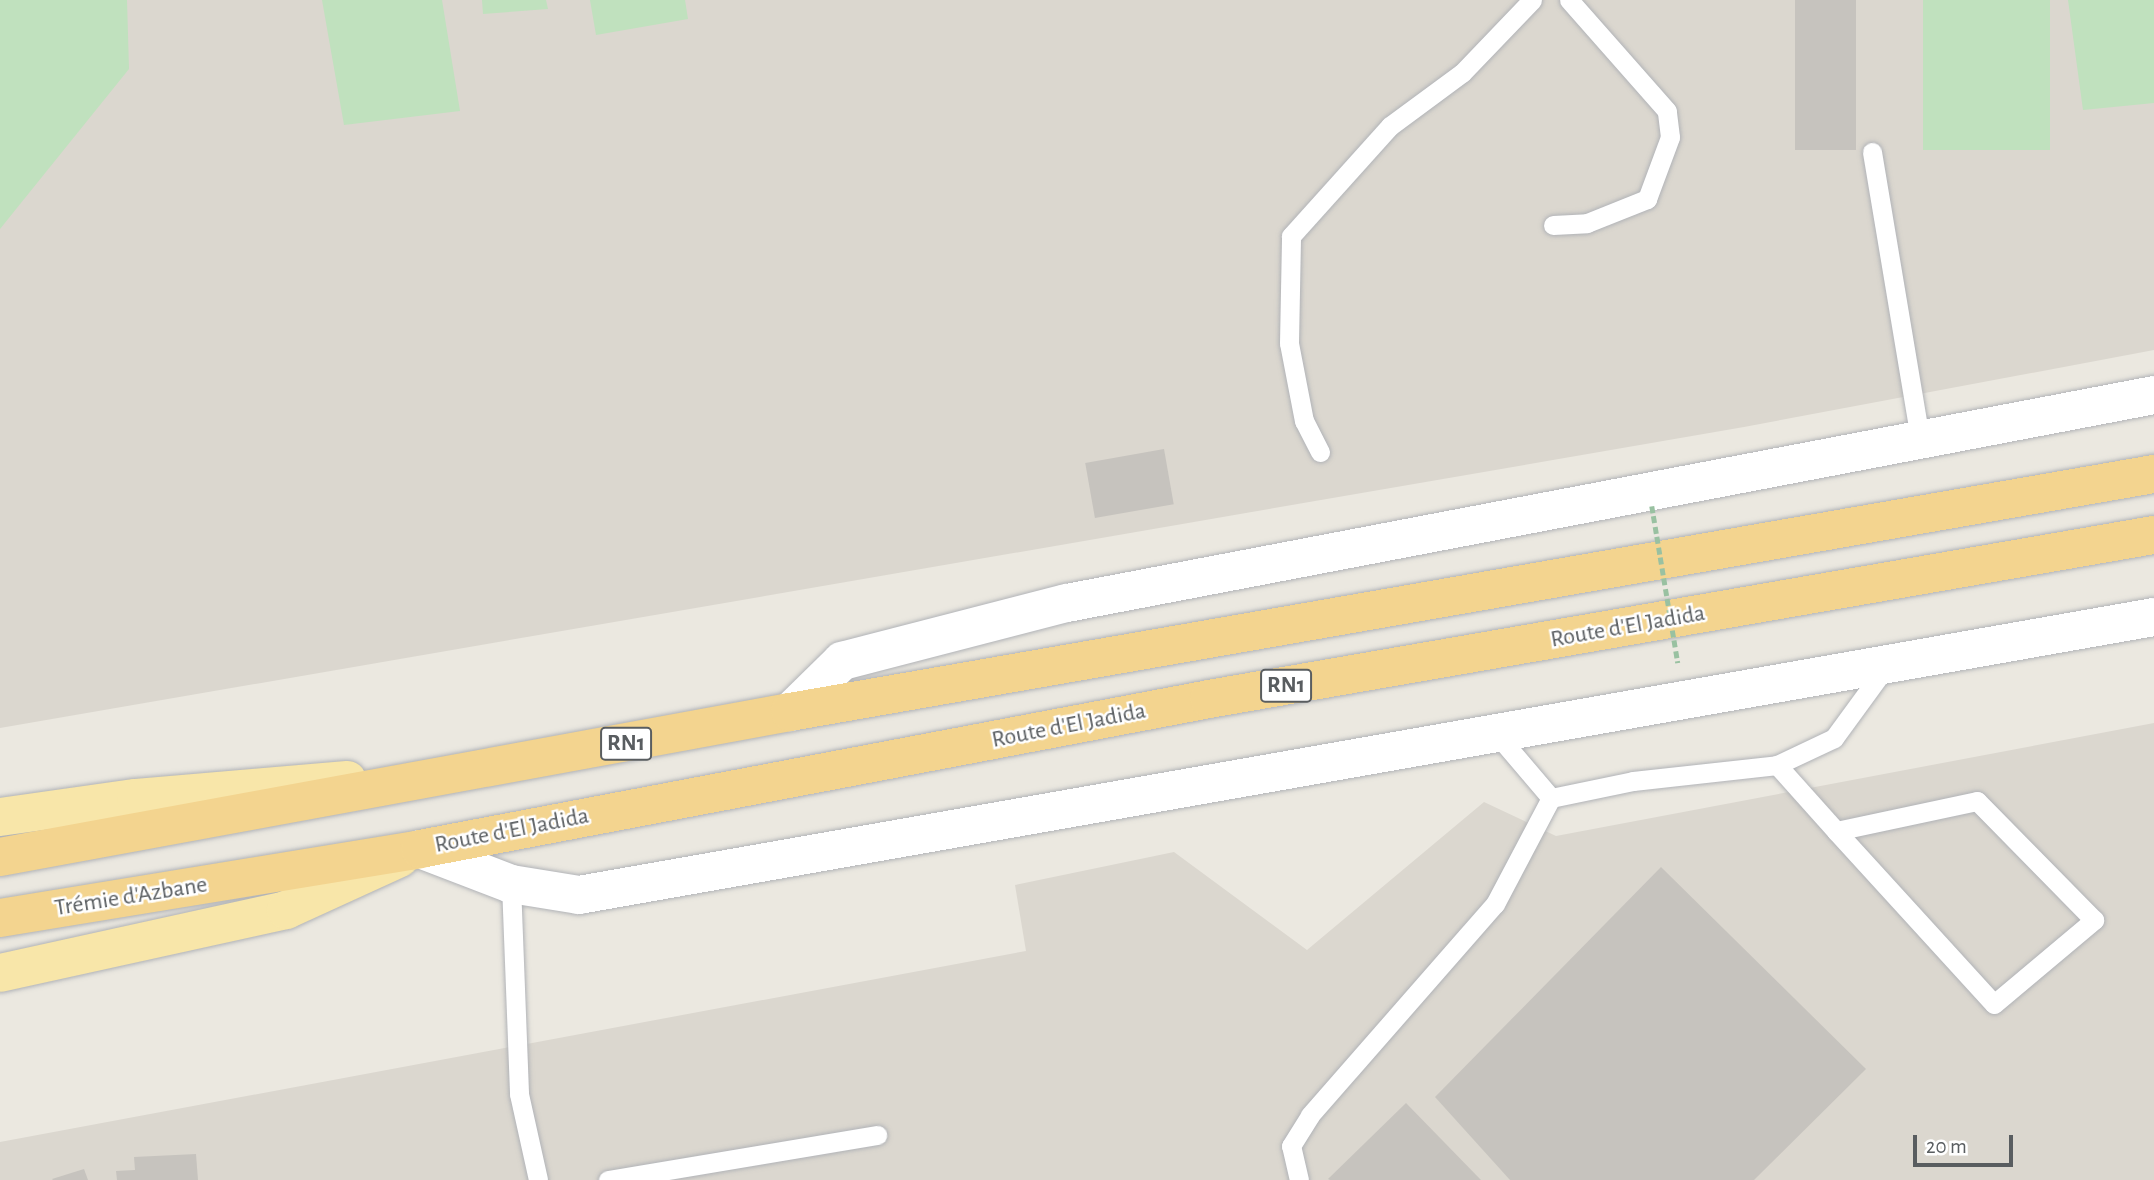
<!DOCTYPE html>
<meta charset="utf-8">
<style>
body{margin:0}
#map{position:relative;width:2154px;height:1180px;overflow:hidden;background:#ebe8e0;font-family:"Alegreya Sans",sans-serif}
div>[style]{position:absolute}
.education>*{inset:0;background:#dbd7cf}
.green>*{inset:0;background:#c0e1be;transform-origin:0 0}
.building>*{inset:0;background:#c6c3be;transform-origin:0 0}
.roads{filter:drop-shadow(0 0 2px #b1b3b7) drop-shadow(0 0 2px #b1b3b7)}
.lane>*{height:19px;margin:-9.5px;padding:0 9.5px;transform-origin:9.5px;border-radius:9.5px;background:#fff}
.street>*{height:38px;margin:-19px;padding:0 19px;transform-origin:19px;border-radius:19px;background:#fff}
.primary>*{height:38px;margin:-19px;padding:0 19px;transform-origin:19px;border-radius:19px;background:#f8e6a9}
.highway>*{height:38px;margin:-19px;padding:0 19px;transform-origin:19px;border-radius:19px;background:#f3d48f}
.path-bridge>*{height:4.5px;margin-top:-2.25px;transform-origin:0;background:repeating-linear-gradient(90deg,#99c1a1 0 7px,transparent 0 10.5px)}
span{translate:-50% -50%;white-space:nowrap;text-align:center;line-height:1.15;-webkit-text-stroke:5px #fff;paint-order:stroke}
.shield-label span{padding:2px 5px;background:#fff;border:2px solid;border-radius:5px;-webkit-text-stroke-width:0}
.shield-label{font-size:23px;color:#595d60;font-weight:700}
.street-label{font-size:24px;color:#595d60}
.scale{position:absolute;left:1913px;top:1135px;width:100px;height:32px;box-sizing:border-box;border:4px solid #595d60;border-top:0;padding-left:9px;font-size:21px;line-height:24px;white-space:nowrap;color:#595d60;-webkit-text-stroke:5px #fff;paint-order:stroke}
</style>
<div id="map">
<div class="education">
<div style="clip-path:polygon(0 0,2154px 0,2154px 350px,1744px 427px,0 728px)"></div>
<div style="clip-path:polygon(2154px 723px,2154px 1180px,0 1180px,0 1142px,1026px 951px,1015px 885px,1174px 852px,1307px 950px,1484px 802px,1556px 836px)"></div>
</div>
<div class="green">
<div style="clip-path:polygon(0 0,127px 0,129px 69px,0 229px)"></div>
<div style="clip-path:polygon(322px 0,442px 0,460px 111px,344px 125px)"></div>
<div style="clip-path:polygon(482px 0,546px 0,548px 9px,483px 14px)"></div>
<div style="clip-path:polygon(590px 0,685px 0,688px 19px,596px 35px)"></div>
<div style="left:1923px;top:0;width:127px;height:150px"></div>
<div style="clip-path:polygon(2068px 0,2154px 0,2154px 103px,2083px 110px)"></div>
</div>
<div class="building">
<div style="left:1795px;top:0;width:61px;height:150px"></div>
<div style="left:1164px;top:449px;width:56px;height:80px;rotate:80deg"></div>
<div style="clip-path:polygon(1661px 867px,1866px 1069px,1754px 1180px,1510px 1180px,1435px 1097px)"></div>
<div style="clip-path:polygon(1406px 1103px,1481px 1180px,1330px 1180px,1328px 1179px)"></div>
<div style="clip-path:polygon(196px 1154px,198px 1180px,117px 1180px,116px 1171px,135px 1170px,134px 1157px)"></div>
<div style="clip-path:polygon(84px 1169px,88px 1180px,53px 1180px,52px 1179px)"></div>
</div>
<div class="roads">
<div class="lane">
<div style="left:1872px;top:152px;width:290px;rotate:80.5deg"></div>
<div style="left:1553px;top:225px;width:34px;rotate:-3deg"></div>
<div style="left:1587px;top:223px;width:65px;rotate:-21.8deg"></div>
<div style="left:1647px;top:199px;width:66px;rotate:-69.6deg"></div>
<div style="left:1670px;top:137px;width:26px;rotate:-97deg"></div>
<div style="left:1667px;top:111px;width:148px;rotate:-131.4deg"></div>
<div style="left:1320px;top:452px;width:35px;rotate:-117deg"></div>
<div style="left:1304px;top:421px;width:79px;rotate:-100.9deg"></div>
<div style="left:1289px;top:343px;width:107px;rotate:-88.9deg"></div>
<div style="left:1291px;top:236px;width:148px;rotate:-48deg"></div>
<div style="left:1390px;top:126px;width:89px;rotate:-36.4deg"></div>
<div style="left:1462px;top:73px;width:101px;rotate:-46.2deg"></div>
<div style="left:1777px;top:765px;width:89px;rotate:48.2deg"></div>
<div style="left:1836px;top:831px;width:234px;rotate:47.6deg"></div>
<div style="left:1994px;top:1004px;width:131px;rotate:-40deg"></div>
<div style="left:2094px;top:920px;width:167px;rotate:-134.5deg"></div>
<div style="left:1977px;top:801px;width:144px;rotate:168deg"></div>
<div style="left:1551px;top:798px;width:84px;rotate:-11.7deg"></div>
<div style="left:1633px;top:781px;width:145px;rotate:-6.3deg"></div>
<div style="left:1777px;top:765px;width:63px;rotate:-25.3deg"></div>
<div style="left:1834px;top:738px;width:92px;rotate:-53.9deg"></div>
<div style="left:511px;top:884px;width:210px;rotate:87.8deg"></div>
<div style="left:519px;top:1094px;width:88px;rotate:77.5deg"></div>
<div style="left:608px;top:1180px;width:273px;rotate:-9.5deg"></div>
<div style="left:1299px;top:1180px;width:35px;rotate:-103deg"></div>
<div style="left:1291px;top:1146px;width:36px;rotate:-58deg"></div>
<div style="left:1310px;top:1115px;width:281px;rotate:-48.8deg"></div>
<div style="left:1495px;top:904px;width:120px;rotate:-62.2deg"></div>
<div style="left:1551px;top:798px;width:88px;rotate:-130.4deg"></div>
</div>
<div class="street">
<div style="left:790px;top:712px;width:73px;rotate:-44.4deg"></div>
<div style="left:842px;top:661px;width:232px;rotate:-14.5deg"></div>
<div style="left:1067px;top:603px;width:1107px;rotate:-10.83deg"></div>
<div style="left:420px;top:849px;width:97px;rotate:21deg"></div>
<div style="left:511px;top:884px;width:69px;rotate:9.2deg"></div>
<div style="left:579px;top:895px;width:1599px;rotate:-10.01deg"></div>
</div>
<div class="primary">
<div style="left:0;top:817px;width:137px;rotate:-8deg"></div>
<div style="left:136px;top:798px;width:212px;rotate:-4.9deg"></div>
<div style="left:0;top:973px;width:293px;rotate:-12.4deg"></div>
<div style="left:286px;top:910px;width:125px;rotate:-24.5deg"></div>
</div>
<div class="highway">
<div style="left:0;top:857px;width:803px;rotate:-10.4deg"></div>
<div style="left:790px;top:712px;width:1385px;rotate:-9.9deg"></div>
<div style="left:0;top:918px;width:426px;rotate:-9.3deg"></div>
<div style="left:420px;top:849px;width:803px;rotate:-10.76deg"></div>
<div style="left:1209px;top:699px;width:959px;rotate:-9.85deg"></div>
</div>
</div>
<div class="path-bridge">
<div style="left:1652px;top:506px;width:159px;rotate:80.6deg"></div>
</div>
<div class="shield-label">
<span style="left:1286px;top:686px">RN1</span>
<span style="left:626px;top:744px">RN1</span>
</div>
<div class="street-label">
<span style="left:1628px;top:627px;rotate:-10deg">Route d'El Jadida</span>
<span style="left:1069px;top:726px;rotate:-11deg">Route d'El Jadida</span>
<span style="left:512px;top:831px;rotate:-11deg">Route d'El Jadida</span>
<span style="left:131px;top:897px;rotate:-9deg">Trémie d'Azbane</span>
</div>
<div class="scale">20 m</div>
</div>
